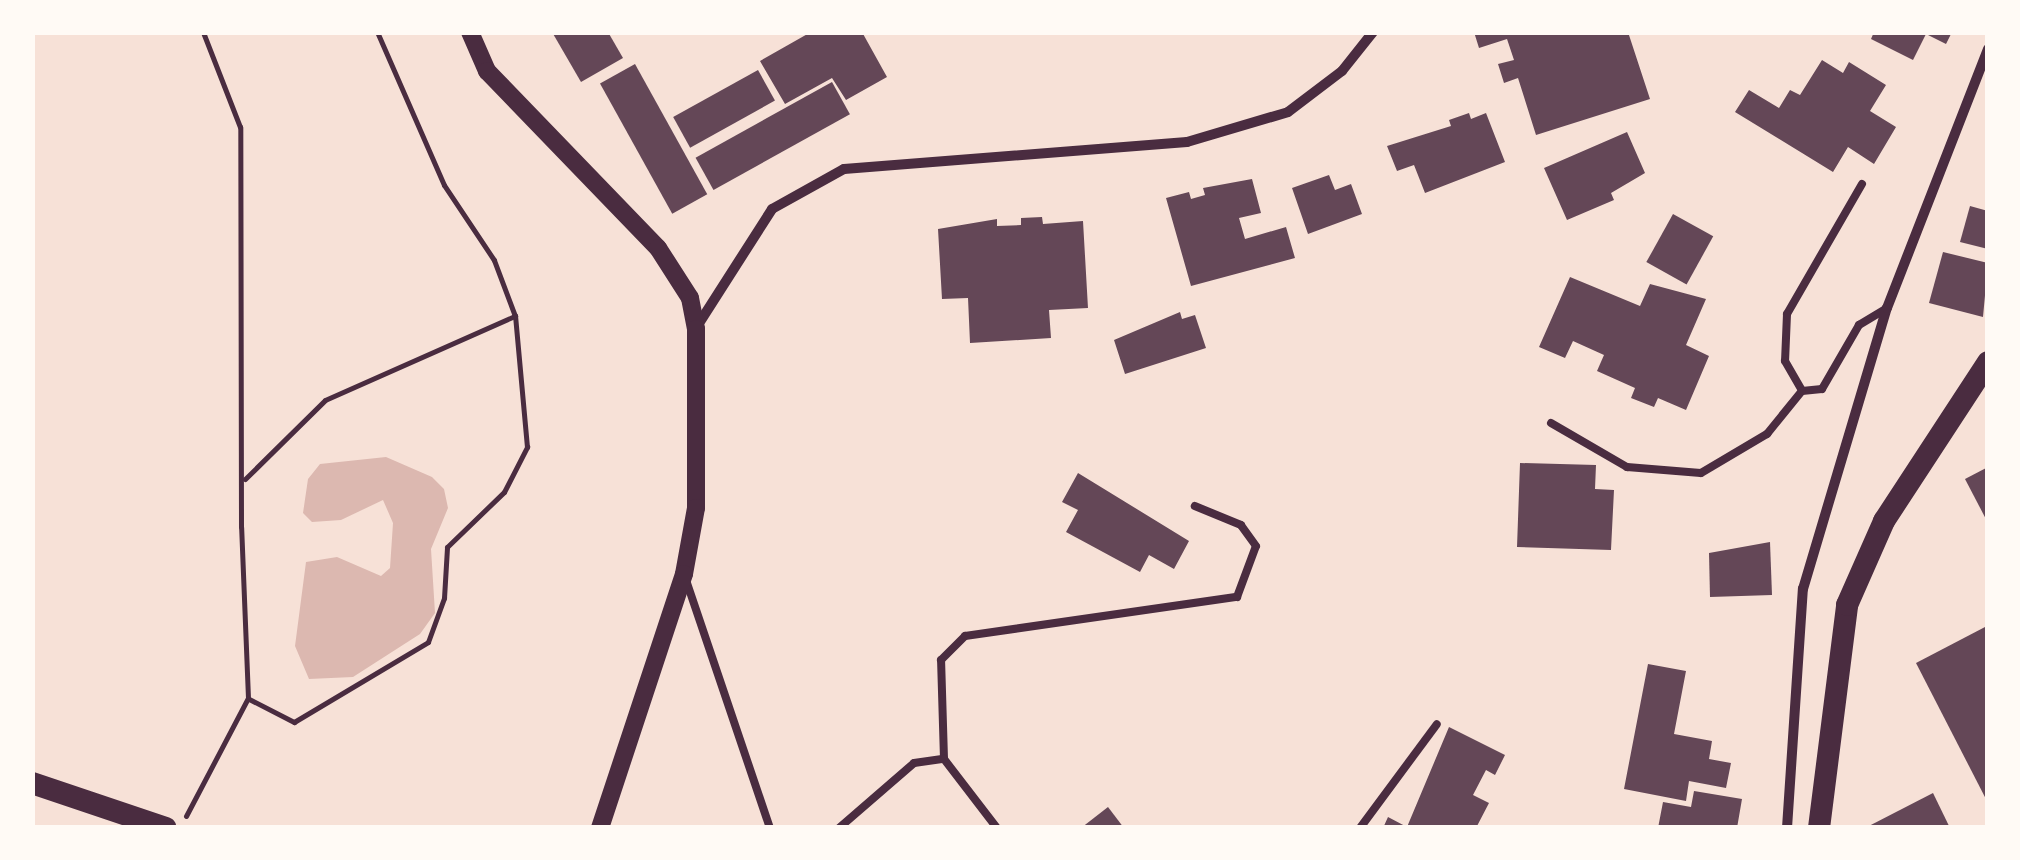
<!DOCTYPE html>
<style>
body{margin:0}
#map{position:relative;width:2020px;height:860px;overflow:hidden;background:#f7e1d7;font-family:Quicksand,sans-serif}
div>[style]{position:absolute}
.water>*{inset:0;background:#dcb8b0}
.building>*{inset:0;background:#644757;transform-origin:0 0}
.path>*{height:5px;margin:-2.5px;padding:0 2.5px;transform-origin:2.5px;border-radius:2.5px;background:#4a2c40}
.service>*{height:8px;margin:-4px;padding:0 4px;transform-origin:4px;border-radius:4px;background:#4a2c40}
.minor>*{height:10px;margin:-5px;padding:0 5px;transform-origin:5px;border-radius:5px;background:#4a2c40}
.tertiary>*{height:18px;margin:-9px;padding:0 9px;transform-origin:9px;border-radius:9px;background:#4a2c40}
.primary>*{height:22px;margin:-11px;padding:0 11px;transform-origin:11px;border-radius:11px;background:#4a2c40}
span{translate:-50% -50%;white-space:nowrap;text-align:center;line-height:1.15;-webkit-text-stroke:10px #fffaf5;paint-order:stroke}
.frame{position:absolute;inset:0;border:35px solid #fffaf5;pointer-events:none}
</style>
<div id="map">
<div class="water">
<div style="clip-path:polygon(386px 457px,432px 477px,444px 489px,448px 508px,431px 549px,435px 613px,420px 634px,353px 677px,309px 679px,295px 646px,306px 562px,337px 557px,381px 576px,390px 568px,393px 523px,383px 500px,341px 520px,312px 522px,303px 513px,308px 479px,320px 464px)"></div>
</div>
<div class="building">
<div style="clip-path:polygon(552px 32px,608px 32px,623px 58px,581px 82px)"></div>
<div style="clip-path:polygon(811px 32px,862px 32px,887px 77px,846px 100px,832px 78px,785px 104px,760px 61px)"></div>
<div style="clip-path:polygon(1474px 32px,1628px 32px,1650px 99px,1536px 135px,1518px 78px,1504px 83px,1498px 64px,1514px 60px,1507px 39px,1479px 48px)"></div>
<div style="clip-path:polygon(1874px 32px,1952px 32px,1946px 44px,1926px 34px,1913px 60px,1871px 39px)"></div>
<div style="clip-path:polygon(1822px 60px,1843px 73px,1849px 62px,1886px 85px,1870px 111px,1896px 127px,1874px 164px,1848px 147px,1833px 172px,1735px 112px,1749px 90px,1779px 108px,1790px 90px,1800px 95px)"></div>
<div style="left:635px;top:64px;width:149px;height:40px;rotate:61deg"></div>
<div style="left:758px;top:70px;width:35px;height:97px;rotate:61deg"></div>
<div style="left:832px;top:82px;width:37px;height:156px;rotate:61deg"></div>
<div style="clip-path:polygon(1469px 113px,1471px 119px,1486px 113px,1505px 162px,1425px 193px,1414px 165px,1397px 171px,1387px 146px,1451px 126px,1449px 120px)"></div>
<div style="clip-path:polygon(1627px 132px,1645px 173px,1611px 193px,1614px 200px,1567px 220px,1544px 168px)"></div>
<div style="clip-path:polygon(1329px 175px,1335px 190px,1351px 184px,1362px 214px,1308px 234px,1292px 188px)"></div>
<div style="clip-path:polygon(1252px 179px,1261px 213px,1239px 218px,1245px 239px,1286px 227px,1295px 258px,1191px 286px,1166px 198px,1189px 192px,1191px 199px,1205px 195px,1203px 188px)"></div>
<div style="clip-path:polygon(1970px 206px,1988px 211px,1988px 249px,1960px 242px)"></div>
<div style="left:1673px;top:214px;width:46px;height:55px;rotate:29deg"></div>
<div style="clip-path:polygon(1042px 217px,1043px 224px,1083px 221px,1088px 308px,1049px 310px,1051px 338px,970px 343px,968px 298px,942px 299px,938px 229px,997px 219px,997px 226px,1021px 225px,1021px 218px)"></div>
<div style="clip-path:polygon(1943px 252px,1988px 263px,1983px 317px,1929px 303px)"></div>
<div style="clip-path:polygon(1570px 277px,1640px 306px,1650px 284px,1706px 299px,1686px 345px,1709px 356px,1686px 410px,1658px 398px,1654px 407px,1631px 398px,1635px 388px,1597px 371px,1604px 355px,1573px 341px,1565px 358px,1539px 347px)"></div>
<div style="clip-path:polygon(1180px 312px,1182px 319px,1195px 315px,1206px 348px,1125px 374px,1114px 340px)"></div>
<div style="clip-path:polygon(1520px 463px,1596px 465px,1595px 489px,1614px 490px,1611px 550px,1517px 547px)"></div>
<div style="clip-path:polygon(1988px 467px,1988px 523px,1965px 479px)"></div>
<div style="clip-path:polygon(1078px 473px,1189px 541px,1174px 569px,1149px 555px,1140px 572px,1066px 532px,1078px 510px,1062px 502px)"></div>
<div style="clip-path:polygon(1770px 542px,1772px 595px,1710px 597px,1709px 553px)"></div>
<div style="clip-path:polygon(1985px 627px,1988px 631px,1988px 803px,1916px 663px)"></div>
<div style="clip-path:polygon(1648px 664px,1686px 671px,1674px 734px,1712px 741px,1709px 759px,1731px 763px,1726px 788px,1689px 781px,1686px 801px,1624px 789px)"></div>
<div style="clip-path:polygon(1449px 727px,1505px 755px,1495px 775px,1486px 770px,1473px 795px,1489px 803px,1476px 828px,1383px 828px,1388px 817px,1407px 827px)"></div>
<div style="clip-path:polygon(1694px 791px,1742px 799px,1737px 828px,1658px 828px,1663px 802px,1691px 807px)"></div>
<div style="clip-path:polygon(1933px 793px,1950px 828px,1865px 828px)"></div>
<div style="clip-path:polygon(1108px 807px,1124px 828px,1081px 828px)"></div>
</div>
<div class="path">
<div style="left:245px;top:479px;width:112px;rotate:-44.6deg"></div>
<div style="left:325px;top:400px;width:208px;rotate:-23.9deg"></div>
<div style="left:515px;top:316px;width:60px;rotate:-110.6deg"></div>
<div style="left:494px;top:260px;width:90px;rotate:-123.7deg"></div>
<div style="left:444px;top:185px;width:167px;rotate:-113.6deg"></div>
<div style="left:249px;top:699px;width:51px;rotate:27.1deg"></div>
<div style="left:294px;top:722px;width:156px;rotate:-30.8deg"></div>
<div style="left:428px;top:642px;width:47px;rotate:-70deg"></div>
<div style="left:444px;top:598px;width:51px;rotate:-86.6deg"></div>
<div style="left:447px;top:547px;width:79px;rotate:-44deg"></div>
<div style="left:504px;top:492px;width:51px;rotate:-62.9deg"></div>
<div style="left:527px;top:447px;width:132px;rotate:-95.2deg"></div>
<div style="left:186px;top:816px;width:133px;rotate:-62.3deg"></div>
<div style="left:248px;top:698px;width:171px;rotate:-92.3deg"></div>
<div style="left:241px;top:527px;width:400px;rotate:-90.1deg"></div>
<div style="left:240px;top:127px;width:102px;rotate:-111.3deg"></div>
</div>
<div class="service">
<div style="left:1862px;top:184px;width:150px;rotate:120deg"></div>
<div style="left:1787px;top:314px;width:47px;rotate:92.4deg"></div>
<div style="left:1785px;top:361px;width:34px;rotate:60deg"></div>
<div style="left:1802px;top:391px;width:20px;rotate:-6deg"></div>
<div style="left:1822px;top:389px;width:74px;rotate:-60deg"></div>
<div style="left:1859px;top:325px;width:33px;rotate:-31deg"></div>
<div style="left:1551px;top:423px;width:88px;rotate:30.1deg"></div>
<div style="left:1627px;top:467px;width:74px;rotate:4.6deg"></div>
<div style="left:1701px;top:473px;width:77px;rotate:-30.6deg"></div>
<div style="left:1767px;top:434px;width:55px;rotate:-50.9deg"></div>
<div style="left:687px;top:583px;width:259px;rotate:71.3deg"></div>
<div style="left:944px;top:759px;width:99px;rotate:-91.7deg"></div>
<div style="left:941px;top:660px;width:34px;rotate:-45deg"></div>
<div style="left:965px;top:636px;width:275px;rotate:-8.2deg"></div>
<div style="left:1237px;top:597px;width:54px;rotate:-69.6deg"></div>
<div style="left:1256px;top:546px;width:26px;rotate:-126deg"></div>
<div style="left:1241px;top:525px;width:50px;rotate:-157.6deg"></div>
<div style="left:839px;top:828px;width:99px;rotate:-40.9deg"></div>
<div style="left:914px;top:763px;width:30px;rotate:-8deg"></div>
<div style="left:944px;top:759px;width:87px;rotate:52.5deg"></div>
<div style="left:1360px;top:828px;width:129px;rotate:-53.5deg"></div>
</div>
<div class="minor">
<div style="left:696px;top:328px;width:141px;rotate:-57.4deg"></div>
<div style="left:772px;top:209px;width:82px;rotate:-29.1deg"></div>
<div style="left:844px;top:169px;width:344px;rotate:-4.5deg"></div>
<div style="left:1187px;top:142px;width:105px;rotate:-16.5deg"></div>
<div style="left:1288px;top:112px;width:68px;rotate:-37.2deg"></div>
<div style="left:1342px;top:71px;width:50px;rotate:-51.5deg"></div>
<div style="left:1787px;top:828px;width:240px;rotate:-86.2deg"></div>
<div style="left:1803px;top:589px;width:293px;rotate:-73.4deg"></div>
<div style="left:1887px;top:308px;width:278px;rotate:-68.7deg"></div>
</div>
<div class="tertiary">
<div style="left:470px;top:32px;width:43px;rotate:66.4deg"></div>
<div style="left:487px;top:71px;width:246px;rotate:46deg"></div>
<div style="left:658px;top:248px;width:59px;rotate:57.4deg"></div>
<div style="left:690px;top:298px;width:32px;rotate:79deg"></div>
<div style="left:696px;top:329px;width:179px;rotate:90deg"></div>
<div style="left:696px;top:508px;width:67px;rotate:100.3deg"></div>
<div style="left:684px;top:574px;width:268px;rotate:108.3deg"></div>
</div>
<div class="primary">
<div style="left:32px;top:783px;width:141px;rotate:18.6deg"></div>
<div style="left:1819px;top:828px;width:225px;rotate:-82.8deg"></div>
<div style="left:1847px;top:605px;width:92px;rotate:-66.2deg"></div>
<div style="left:1884px;top:521px;width:190px;rotate:-56.8deg"></div>
</div>
<div class="frame"></div>
</div>
